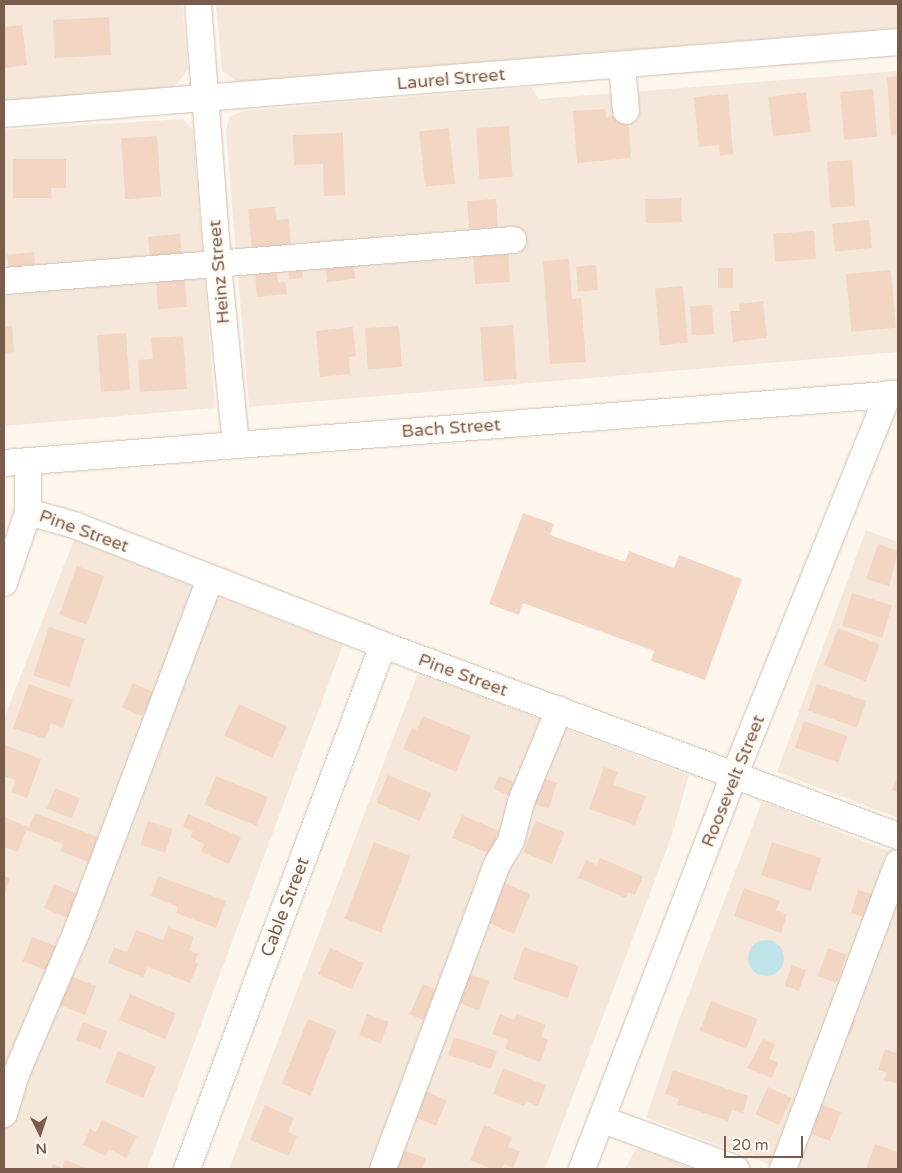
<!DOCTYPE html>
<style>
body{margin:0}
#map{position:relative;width:902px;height:1173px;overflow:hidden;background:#fdf6ec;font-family:"Varela Round",sans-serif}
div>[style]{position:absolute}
.residential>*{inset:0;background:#f5e8da}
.water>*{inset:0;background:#bfe3e8}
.round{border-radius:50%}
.building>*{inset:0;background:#f3d5c3;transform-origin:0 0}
.roads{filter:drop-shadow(0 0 1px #d1beb0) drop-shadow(0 0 1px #d1beb0)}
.minor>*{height:26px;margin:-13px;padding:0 13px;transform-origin:13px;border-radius:13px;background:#fff}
span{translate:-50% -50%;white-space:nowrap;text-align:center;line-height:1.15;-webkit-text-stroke:5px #fffaf3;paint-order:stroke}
.street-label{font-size:18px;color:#7a5c4d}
.frame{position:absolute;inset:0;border:5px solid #7a5c4d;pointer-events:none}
.north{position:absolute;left:15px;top:1108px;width:50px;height:50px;-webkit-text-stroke:4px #fffaf3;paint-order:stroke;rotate:176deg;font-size:14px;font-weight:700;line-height:20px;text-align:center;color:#7a5c4d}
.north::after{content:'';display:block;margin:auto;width:18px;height:22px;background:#7a5c4d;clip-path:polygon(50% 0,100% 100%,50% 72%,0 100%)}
.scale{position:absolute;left:724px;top:1136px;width:79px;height:22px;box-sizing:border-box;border:2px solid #7a5c4d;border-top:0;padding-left:6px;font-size:15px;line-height:18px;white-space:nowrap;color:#7a5c4d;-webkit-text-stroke:4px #fffaf3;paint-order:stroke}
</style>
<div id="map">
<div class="residential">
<div style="clip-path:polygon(4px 4px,182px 4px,188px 70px,173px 88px,4px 101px)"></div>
<div style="clip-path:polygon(216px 4px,898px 4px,898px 28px,237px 82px,222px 71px)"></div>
<div style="clip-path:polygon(898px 71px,898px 352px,249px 407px,226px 132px,229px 117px,243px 111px,531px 87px,539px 99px)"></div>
<div style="clip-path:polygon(183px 119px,193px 130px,215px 408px,4px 426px,4px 130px)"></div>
<div style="clip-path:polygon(866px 530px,898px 542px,898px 818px,777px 772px)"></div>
<div style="clip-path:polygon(74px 540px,343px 645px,147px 1169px,4px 1169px,4px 718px)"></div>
<div style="clip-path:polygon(418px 673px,689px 775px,671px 838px,545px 1169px,229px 1169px)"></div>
<div style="clip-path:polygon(762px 801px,898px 855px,898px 1169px,781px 1169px,646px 1118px,677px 1025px)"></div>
<div style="clip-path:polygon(636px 1148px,694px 1169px,625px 1169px)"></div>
</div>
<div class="water">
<div class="round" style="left:748px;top:940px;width:36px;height:36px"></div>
</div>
<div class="building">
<div style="left:109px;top:17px;width:38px;height:56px;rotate:87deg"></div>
<div style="clip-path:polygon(22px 25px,27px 65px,4px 68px,4px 27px)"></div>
<div style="clip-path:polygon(898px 76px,898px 135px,891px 136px,887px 77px)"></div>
<div style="left:873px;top:89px;width:48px;height:33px;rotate:85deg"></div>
<div style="left:806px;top:92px;width:40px;height:38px;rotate:83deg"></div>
<div style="clip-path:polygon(728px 94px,733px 154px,720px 156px,719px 145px,699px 147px,694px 97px)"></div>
<div style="clip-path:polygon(605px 109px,606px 117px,628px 115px,631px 158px,577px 163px,573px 111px)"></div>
<div style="left:509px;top:126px;width:51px;height:33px;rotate:86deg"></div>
<div style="left:449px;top:128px;width:56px;height:30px;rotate:84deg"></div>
<div style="clip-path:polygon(343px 133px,345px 195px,324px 196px,323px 164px,294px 165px,293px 135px)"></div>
<div style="left:157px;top:136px;width:61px;height:36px;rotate:86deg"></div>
<div style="clip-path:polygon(13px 159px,66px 159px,66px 188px,51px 188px,52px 198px,13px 198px)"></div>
<div style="left:852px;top:160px;width:46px;height:25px;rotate:86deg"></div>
<div style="left:681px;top:198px;width:24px;height:36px;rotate:88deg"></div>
<div style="left:496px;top:199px;width:28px;height:29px;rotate:86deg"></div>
<div style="clip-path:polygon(275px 207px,277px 220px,289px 219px,291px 245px,252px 249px,248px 209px)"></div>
<div style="left:869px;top:220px;width:28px;height:37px;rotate:84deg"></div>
<div style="left:814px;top:231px;width:28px;height:41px;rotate:86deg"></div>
<div style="left:180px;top:234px;width:22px;height:32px;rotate:85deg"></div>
<div style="left:34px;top:252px;width:18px;height:27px;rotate:84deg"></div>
<div style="left:508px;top:252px;width:30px;height:35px;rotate:86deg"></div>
<div style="clip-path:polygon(569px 259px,572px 299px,581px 298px,586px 362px,550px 364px,543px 261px)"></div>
<div style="left:353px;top:262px;width:17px;height:28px;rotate:83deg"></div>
<div style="left:596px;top:265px;width:25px;height:20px;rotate:85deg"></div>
<div style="left:302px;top:268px;width:10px;height:14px;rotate:84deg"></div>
<div style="left:718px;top:268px;width:15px;height:20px"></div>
<div style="left:891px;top:270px;width:58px;height:45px;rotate:85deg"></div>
<div style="clip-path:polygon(277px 271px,278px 283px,285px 282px,287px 294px,257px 297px,255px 274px)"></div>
<div style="left:185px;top:280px;width:27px;height:29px;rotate:86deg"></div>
<div style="left:683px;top:286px;width:57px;height:28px;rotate:85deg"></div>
<div style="clip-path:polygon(763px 301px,767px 338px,733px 342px,730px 311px,740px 311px,739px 304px)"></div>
<div style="left:712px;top:305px;width:29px;height:22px;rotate:86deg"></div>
<div style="left:513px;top:325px;width:54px;height:33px;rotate:86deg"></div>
<div style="clip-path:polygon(12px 326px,14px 352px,4px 353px,4px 327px)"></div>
<div style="left:399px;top:326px;width:41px;height:34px;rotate:86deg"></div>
<div style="clip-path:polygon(353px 327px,356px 356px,349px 357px,350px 374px,320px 377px,316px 331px)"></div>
<div style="left:126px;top:333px;width:57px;height:29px;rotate:86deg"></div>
<div style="clip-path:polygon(183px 336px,187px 389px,140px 392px,138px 360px,153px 359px,151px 338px)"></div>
<div style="clip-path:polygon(523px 513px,554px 524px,550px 535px,625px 562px,629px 551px,674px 568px,679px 555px,742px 579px,705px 680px,651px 661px,654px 651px,523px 603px,519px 615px,489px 604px)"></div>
<div style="clip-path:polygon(878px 544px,898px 551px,889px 586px,866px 579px)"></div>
<div style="left:77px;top:566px;width:29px;height:52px;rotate:20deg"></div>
<div style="left:852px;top:593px;width:42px;height:34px;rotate:17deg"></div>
<div style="left:49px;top:627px;width:38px;height:51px;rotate:18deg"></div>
<div style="left:838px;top:628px;width:45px;height:40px;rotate:21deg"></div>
<div style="left:133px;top:683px;width:22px;height:27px;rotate:24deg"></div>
<div style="clip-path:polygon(29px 684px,73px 700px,63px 728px,51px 723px,45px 739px,13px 728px)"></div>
<div style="left:817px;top:684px;width:52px;height:28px;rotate:19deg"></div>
<div style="left:239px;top:704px;width:53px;height:35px;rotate:25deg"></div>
<div style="clip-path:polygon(423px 716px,471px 736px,456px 772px,403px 749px,412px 728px,417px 729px)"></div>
<div style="left:804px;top:721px;width:46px;height:28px;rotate:19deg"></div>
<div style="clip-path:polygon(5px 745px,41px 759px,27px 798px,11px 792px,16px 780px,4px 776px)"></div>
<div style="clip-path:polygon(604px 767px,618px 772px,613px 785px,646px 796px,635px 825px,589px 809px)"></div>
<div style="clip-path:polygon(898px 774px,898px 793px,892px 790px)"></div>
<div style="left:388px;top:775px;width:47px;height:30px;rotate:23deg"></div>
<div style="left:216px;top:776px;width:56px;height:31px;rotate:22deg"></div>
<div style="left:499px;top:776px;width:16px;height:14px;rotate:22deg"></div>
<div style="left:539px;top:777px;width:19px;height:27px;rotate:18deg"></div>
<div style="left:55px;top:788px;width:27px;height:22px;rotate:22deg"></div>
<div style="clip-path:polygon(35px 813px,98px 837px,89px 862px,60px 851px,63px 844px,26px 830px,18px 852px,4px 847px,4px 817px,29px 827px)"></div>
<div style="clip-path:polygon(188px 814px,241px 837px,229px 864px,201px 852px,204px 844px,190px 837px,193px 831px,183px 827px)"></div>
<div style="left:462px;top:815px;width:40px;height:25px;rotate:23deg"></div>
<div style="left:148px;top:821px;width:26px;height:25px;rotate:18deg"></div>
<div style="left:536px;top:821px;width:31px;height:34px;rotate:22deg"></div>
<div style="left:374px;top:842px;width:39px;height:82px;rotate:21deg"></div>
<div style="left:772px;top:842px;width:52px;height:35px;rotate:18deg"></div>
<div style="clip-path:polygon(600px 858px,643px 876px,635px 895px,628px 892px,626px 898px,578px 878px,586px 860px,597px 865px)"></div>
<div style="clip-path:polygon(4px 876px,10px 878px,4px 895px)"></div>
<div style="clip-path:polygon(158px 876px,226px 901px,216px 928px,176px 913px,178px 907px,151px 896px)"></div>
<div style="clip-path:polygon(501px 881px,530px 894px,514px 934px,489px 923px,498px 901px,492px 900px)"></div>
<div style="left:54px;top:884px;width:26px;height:26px;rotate:23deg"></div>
<div style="clip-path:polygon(744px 888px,780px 901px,776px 910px,787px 914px,781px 933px,734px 916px)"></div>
<div style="left:858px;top:890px;width:17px;height:24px;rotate:17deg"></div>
<div style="clip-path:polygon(168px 927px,194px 937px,189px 950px,198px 954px,195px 962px,198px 964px,190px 983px,148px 967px,143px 977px,108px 963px,114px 947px,127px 952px,136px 930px,163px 940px)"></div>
<div style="left:32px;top:937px;width:28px;height:26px;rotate:21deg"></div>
<div style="left:524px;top:947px;width:58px;height:34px;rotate:19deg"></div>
<div style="left:330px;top:948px;width:37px;height:29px;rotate:24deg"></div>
<div style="left:828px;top:948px;width:20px;height:30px;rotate:20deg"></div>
<div style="left:792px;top:965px;width:15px;height:22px;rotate:20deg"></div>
<div style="left:464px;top:972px;width:27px;height:31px;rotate:20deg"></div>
<div style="left:70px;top:976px;width:28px;height:31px;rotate:21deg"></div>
<div style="left:423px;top:984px;width:17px;height:33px;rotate:24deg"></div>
<div style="left:130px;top:994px;width:50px;height:28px;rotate:23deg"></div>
<div style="left:711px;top:1001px;width:50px;height:32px;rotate:21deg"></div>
<div style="left:367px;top:1014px;width:23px;height:23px;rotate:20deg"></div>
<div style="clip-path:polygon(500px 1014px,514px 1020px,517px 1014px,546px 1025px,541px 1037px,548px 1040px,540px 1062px,505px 1049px,508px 1040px,492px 1034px)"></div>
<div style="left:844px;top:1015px;width:13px;height:17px;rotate:23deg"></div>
<div style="left:308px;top:1019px;width:31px;height:70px;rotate:22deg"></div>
<div style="left:83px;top:1022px;width:26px;height:19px;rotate:21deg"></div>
<div style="left:454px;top:1037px;width:45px;height:19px;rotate:18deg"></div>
<div style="clip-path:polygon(763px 1039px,775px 1044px,769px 1059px,778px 1062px,772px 1078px,747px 1068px)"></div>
<div style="clip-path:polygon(898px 1045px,898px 1084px,884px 1080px,887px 1073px,878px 1070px,885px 1049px,895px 1053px)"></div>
<div style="left:118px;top:1051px;width:41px;height:34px;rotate:22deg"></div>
<div style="clip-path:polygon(503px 1068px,546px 1085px,538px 1106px,526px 1101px,524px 1106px,493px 1094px)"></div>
<div style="clip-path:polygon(673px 1070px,748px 1096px,743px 1113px,732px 1110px,728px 1121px,677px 1104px,679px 1099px,665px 1094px)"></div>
<div style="left:768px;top:1087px;width:26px;height:30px;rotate:25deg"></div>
<div style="left:423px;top:1090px;width:26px;height:28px;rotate:23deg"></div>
<div style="left:812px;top:1101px;width:31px;height:31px;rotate:21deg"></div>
<div style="clip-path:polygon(265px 1105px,294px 1118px,288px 1132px,297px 1136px,289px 1156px,250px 1140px)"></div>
<div style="clip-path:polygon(102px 1120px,137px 1136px,126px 1158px,109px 1149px,106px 1156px,83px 1145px,90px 1129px,96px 1132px)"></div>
<div style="clip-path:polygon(484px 1125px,512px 1137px,508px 1147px,520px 1151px,513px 1168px,504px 1164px,501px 1169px,492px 1169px,470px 1160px)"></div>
<div style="clip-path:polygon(875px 1144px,898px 1152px,898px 1169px,866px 1169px)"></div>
<div style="clip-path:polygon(402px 1150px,426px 1158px,422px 1169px,396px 1169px)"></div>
<div style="clip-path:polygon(65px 1160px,89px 1169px,51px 1169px,53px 1164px,62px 1168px)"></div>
</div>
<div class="roads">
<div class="minor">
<div style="left:198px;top:4px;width:262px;rotate:85.6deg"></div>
<div style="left:218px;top:265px;width:180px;rotate:84.3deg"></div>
<div style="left:622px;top:65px;width:46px;rotate:85deg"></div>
<div style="left:4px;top:114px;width:897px;rotate:-4.6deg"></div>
<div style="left:4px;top:281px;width:511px;rotate:-4.61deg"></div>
<div style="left:4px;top:463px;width:897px;rotate:-4.41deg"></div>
<div style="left:28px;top:512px;width:48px;rotate:15.8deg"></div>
<div style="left:74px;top:525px;width:331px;rotate:21.2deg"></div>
<div style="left:383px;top:645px;width:549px;rotate:20.35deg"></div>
<div style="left:4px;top:583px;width:75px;rotate:-71.3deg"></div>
<div style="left:28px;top:512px;width:51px;rotate:-90deg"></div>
<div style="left:4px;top:1114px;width:42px;rotate:-73.3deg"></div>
<div style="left:16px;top:1074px;width:155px;rotate:-66.9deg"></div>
<div style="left:77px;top:931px;width:376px;rotate:-69.3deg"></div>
<div style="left:601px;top:1119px;width:144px;rotate:20.3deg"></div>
<div style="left:187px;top:1169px;width:559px;rotate:-69.49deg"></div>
<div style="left:383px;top:1169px;width:323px;rotate:-69.5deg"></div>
<div style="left:496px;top:866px;width:29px;rotate:-59deg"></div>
<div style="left:511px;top:841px;width:40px;rotate:-75.6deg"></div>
<div style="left:521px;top:802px;width:100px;rotate:-67.6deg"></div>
<div style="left:582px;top:1169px;width:421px;rotate:-68.9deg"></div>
<div style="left:734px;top:776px;width:412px;rotate:-68deg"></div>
<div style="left:783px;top:1169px;width:327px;rotate:-69.4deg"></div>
</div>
</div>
<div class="street-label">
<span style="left:451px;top:79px;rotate:-5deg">Laurel Street</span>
<span style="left:219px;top:272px;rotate:-95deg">Heinz Street</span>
<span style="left:451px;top:428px;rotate:-4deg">Bach Street</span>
<span style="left:84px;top:531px;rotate:20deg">Pine Street</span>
<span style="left:463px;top:675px;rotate:20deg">Pine Street</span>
<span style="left:733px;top:781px;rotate:-68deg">Roosevelt Street</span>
<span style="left:285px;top:907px;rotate:-69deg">Cable Street</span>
</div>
<div class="frame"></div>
<div class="north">N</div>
<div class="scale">20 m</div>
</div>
